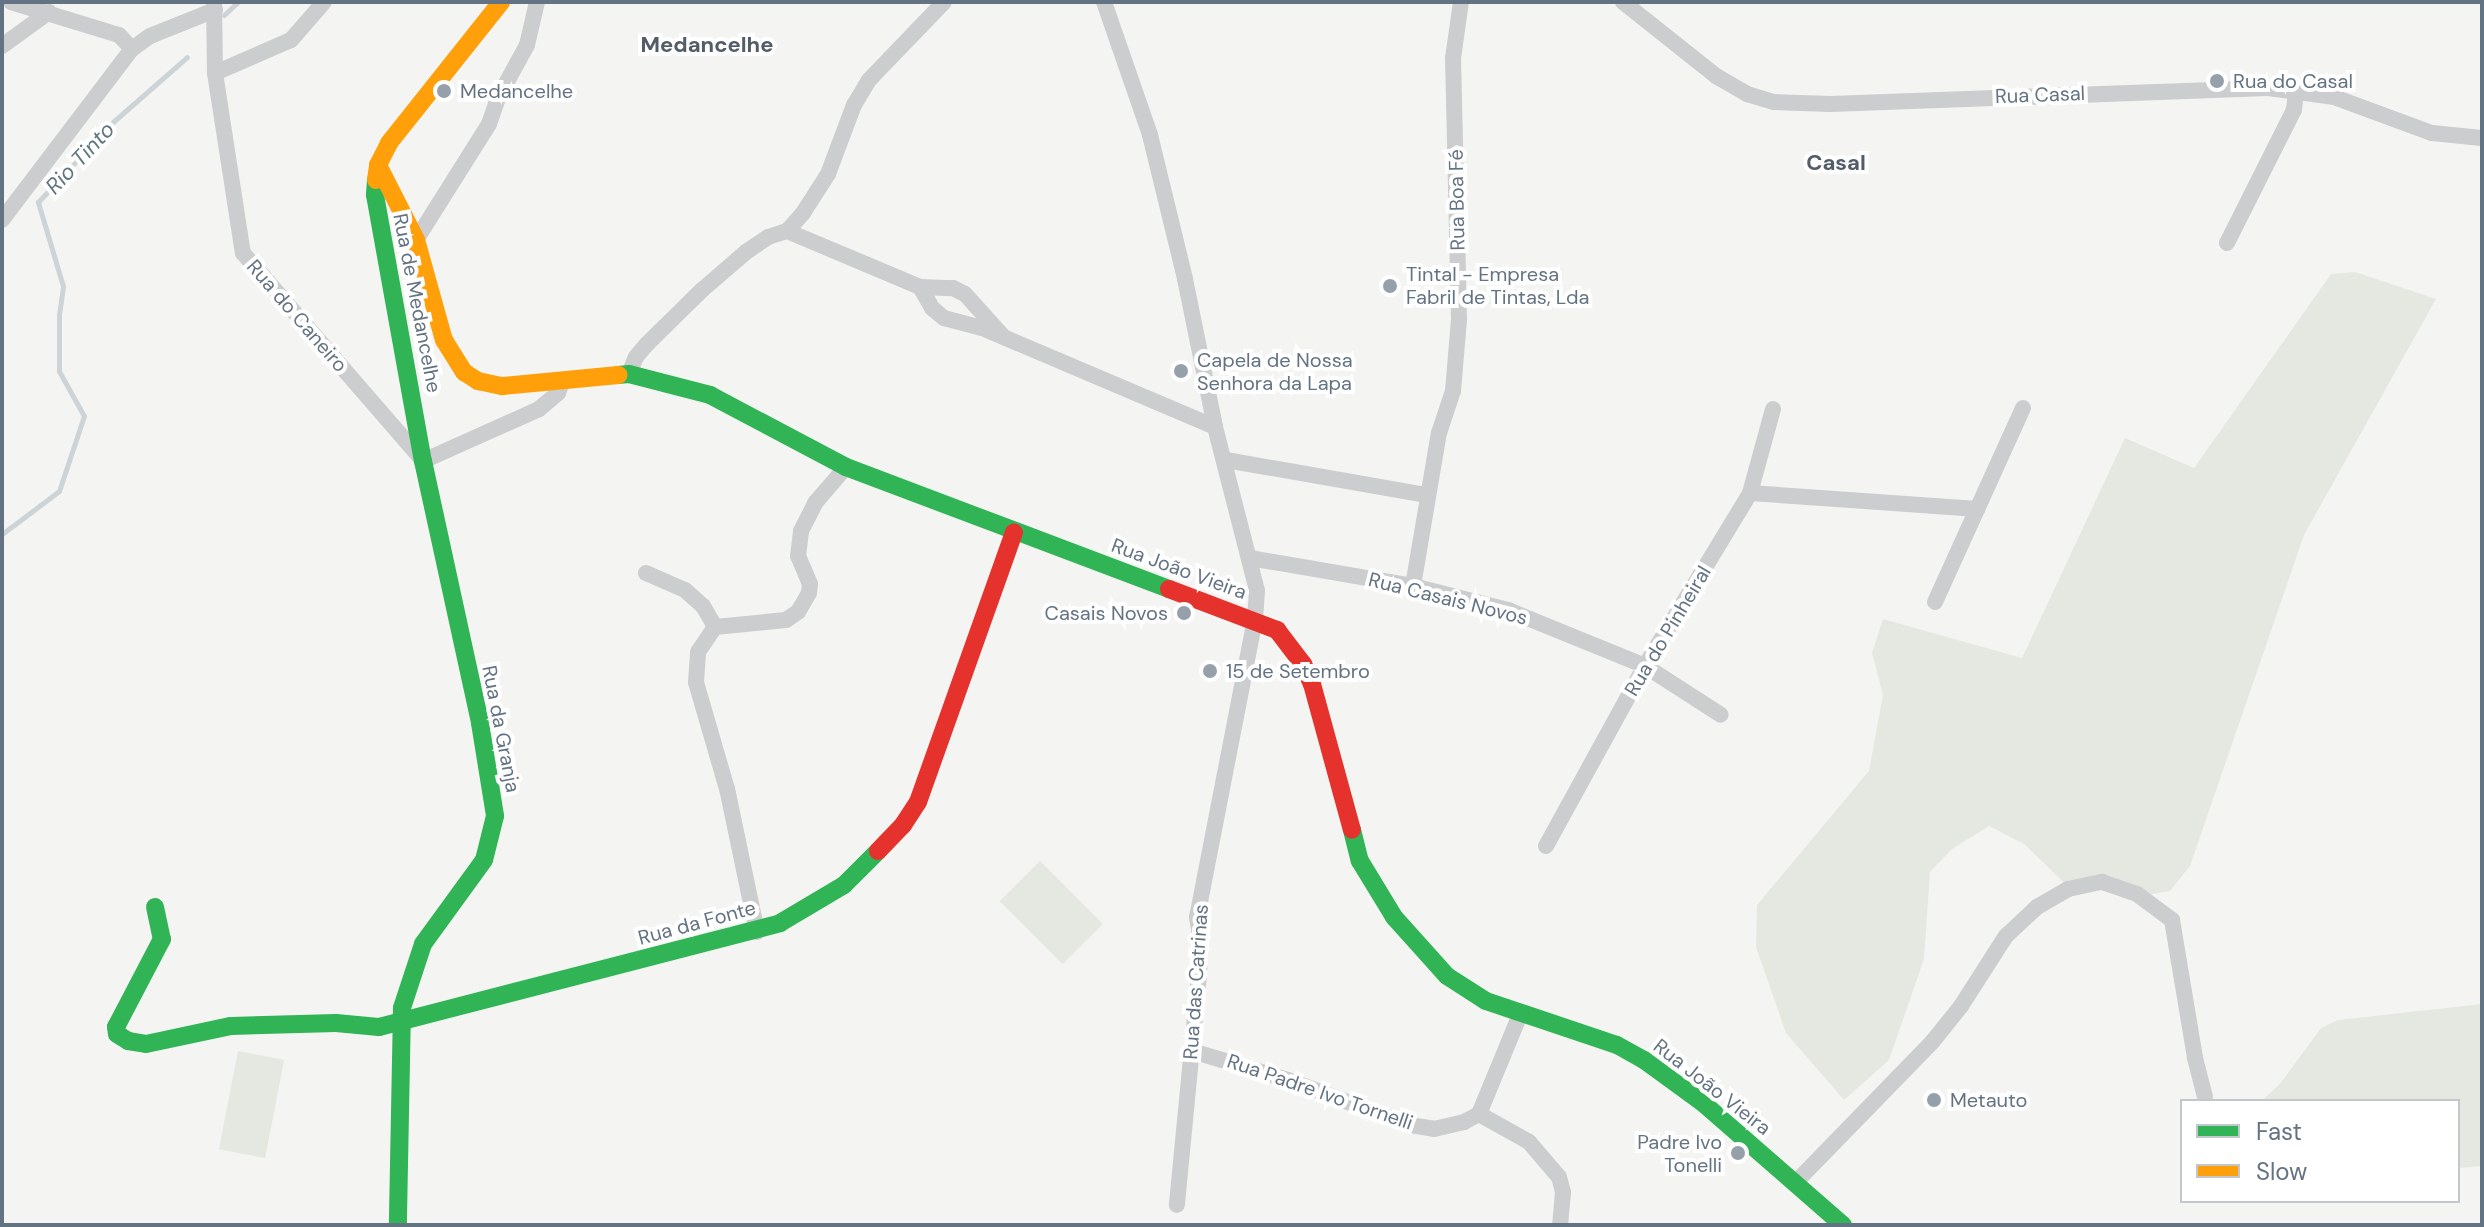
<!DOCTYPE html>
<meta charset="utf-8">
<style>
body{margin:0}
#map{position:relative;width:2484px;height:1227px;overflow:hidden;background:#f4f5f3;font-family:"DM Sans",sans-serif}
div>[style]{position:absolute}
.green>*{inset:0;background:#e4e8e1;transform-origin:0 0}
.stream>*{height:5px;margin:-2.5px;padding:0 2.5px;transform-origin:2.5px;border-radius:2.5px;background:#cdd4d8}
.street>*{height:16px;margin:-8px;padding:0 8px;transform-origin:8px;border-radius:8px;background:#cccdce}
.fast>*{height:18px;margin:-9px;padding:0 9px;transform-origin:9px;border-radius:9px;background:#30b455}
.slow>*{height:18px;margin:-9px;padding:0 9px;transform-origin:9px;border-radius:9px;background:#ff9f0a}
.jam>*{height:18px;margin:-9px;padding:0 9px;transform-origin:9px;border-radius:9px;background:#e5322d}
.dots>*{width:22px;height:22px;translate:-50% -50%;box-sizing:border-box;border:4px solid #fff;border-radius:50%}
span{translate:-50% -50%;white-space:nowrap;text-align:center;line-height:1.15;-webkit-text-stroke:8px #fff;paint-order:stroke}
.poi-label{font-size:20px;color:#647383}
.left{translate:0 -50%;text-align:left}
.right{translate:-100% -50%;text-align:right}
.street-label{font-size:20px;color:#647383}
.neighbourhood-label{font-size:22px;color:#525d68;font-weight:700}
.water-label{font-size:22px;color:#5f7580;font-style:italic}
.frame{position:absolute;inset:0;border:4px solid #647383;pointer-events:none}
.legend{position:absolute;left:2180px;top:1099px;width:280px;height:104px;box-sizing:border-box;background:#fff;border:2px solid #c1c7cd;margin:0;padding:10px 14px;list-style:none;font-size:24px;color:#647383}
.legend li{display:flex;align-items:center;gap:16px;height:40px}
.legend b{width:40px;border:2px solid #c1c7cd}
</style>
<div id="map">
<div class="green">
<div style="clip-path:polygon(2355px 272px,2436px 299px,2304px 535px,2190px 866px,2170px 891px,2130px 898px,2107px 887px,2077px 895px,2024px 844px,1989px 826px,1952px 849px,1930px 872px,1924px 959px,1889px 1060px,1844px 1100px,1786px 1033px,1756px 947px,1757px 905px,1869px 771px,1883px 695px,1872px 653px,1883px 619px,2022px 658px,2125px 438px,2194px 468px,2331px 274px)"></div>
<div style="left:1040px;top:861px;width:89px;height:57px;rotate:45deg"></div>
<div style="clip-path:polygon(2482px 1004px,2482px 1166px,2458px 1168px,2458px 1101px,2264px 1099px,2280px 1084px,2321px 1028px,2338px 1020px)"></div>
<div style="left:238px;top:1051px;width:47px;height:100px;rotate:11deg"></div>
</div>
<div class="stream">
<div style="left:224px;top:15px;width:19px;rotate:-43deg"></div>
<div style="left:2px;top:534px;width:71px;rotate:-37deg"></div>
<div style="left:59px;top:491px;width:79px;rotate:-71.6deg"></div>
<div style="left:84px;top:416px;width:51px;rotate:-119.1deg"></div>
<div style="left:59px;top:371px;width:56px;rotate:-90deg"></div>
<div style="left:59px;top:315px;width:29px;rotate:-82deg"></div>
<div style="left:63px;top:286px;width:88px;rotate:-106.6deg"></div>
<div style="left:38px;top:202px;width:111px;rotate:-46.8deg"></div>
<div style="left:114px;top:121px;width:97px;rotate:-41.2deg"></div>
</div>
<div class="street">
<div style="left:11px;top:2px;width:113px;rotate:17deg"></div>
<div style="left:119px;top:35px;width:19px;rotate:47deg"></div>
<div style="left:214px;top:2px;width:71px;rotate:89.2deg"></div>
<div style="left:215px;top:73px;width:182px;rotate:81.2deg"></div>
<div style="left:243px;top:253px;width:275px;rotate:49.1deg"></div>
<div style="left:423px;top:461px;width:127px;rotate:-24.1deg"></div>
<div style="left:539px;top:409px;width:25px;rotate:-40deg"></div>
<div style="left:558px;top:393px;width:14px;rotate:-69deg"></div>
<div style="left:1104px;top:2px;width:141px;rotate:70.9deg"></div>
<div style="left:1150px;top:135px;width:148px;rotate:76.3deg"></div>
<div style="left:1185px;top:279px;width:151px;rotate:78.5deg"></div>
<div style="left:1215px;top:427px;width:169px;rotate:75.6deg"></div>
<div style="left:1257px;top:591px;width:28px;rotate:94deg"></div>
<div style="left:1255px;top:619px;width:304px;rotate:101deg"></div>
<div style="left:1197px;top:917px;width:26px;rotate:81deg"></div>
<div style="left:1201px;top:943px;width:32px;rotate:94deg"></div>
<div style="left:1199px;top:975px;width:231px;rotate:95.5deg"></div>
<div style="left:1623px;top:2px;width:119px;rotate:38.5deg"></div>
<div style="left:1716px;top:76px;width:36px;rotate:30deg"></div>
<div style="left:1747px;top:94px;width:28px;rotate:17deg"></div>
<div style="left:1774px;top:102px;width:57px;rotate:2deg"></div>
<div style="left:1831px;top:104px;width:437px;rotate:-2.1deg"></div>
<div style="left:2268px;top:88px;width:67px;rotate:7.8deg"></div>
<div style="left:2334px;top:97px;width:104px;rotate:20.2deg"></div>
<div style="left:2432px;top:133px;width:50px;rotate:5.7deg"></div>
<div style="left:2px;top:46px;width:58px;rotate:-35.9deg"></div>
<div style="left:215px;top:73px;width:83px;rotate:-23.5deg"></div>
<div style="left:291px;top:40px;width:50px;rotate:-49deg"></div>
<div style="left:2px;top:220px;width:215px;rotate:-52.8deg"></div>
<div style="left:132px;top:49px;width:22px;rotate:-36deg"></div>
<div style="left:150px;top:36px;width:70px;rotate:-21.8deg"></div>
<div style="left:787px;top:231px;width:144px;rotate:22.8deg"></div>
<div style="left:920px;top:287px;width:33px;rotate:2deg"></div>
<div style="left:953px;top:288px;width:13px;rotate:27deg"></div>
<div style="left:965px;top:294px;width:55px;rotate:47.9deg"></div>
<div style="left:416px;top:240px;width:137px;rotate:-57.8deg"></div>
<div style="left:489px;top:124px;width:28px;rotate:-71deg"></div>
<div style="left:498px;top:98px;width:60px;rotate:-61.3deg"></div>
<div style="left:527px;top:45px;width:44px;rotate:-76.9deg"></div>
<div style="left:2227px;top:243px;width:149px;rotate:-63.3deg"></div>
<div style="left:2294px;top:110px;width:19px;rotate:-84deg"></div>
<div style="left:920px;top:287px;width:24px;rotate:60deg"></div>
<div style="left:932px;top:308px;width:16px;rotate:40deg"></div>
<div style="left:944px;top:318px;width:39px;rotate:15deg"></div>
<div style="left:982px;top:328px;width:253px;rotate:23deg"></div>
<div style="left:629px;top:374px;width:18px;rotate:-68deg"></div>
<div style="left:636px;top:357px;width:16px;rotate:-50deg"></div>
<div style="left:646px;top:345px;width:78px;rotate:-44.5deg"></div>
<div style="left:702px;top:290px;width:58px;rotate:-40.8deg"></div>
<div style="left:746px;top:252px;width:27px;rotate:-34deg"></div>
<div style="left:768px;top:237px;width:20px;rotate:-18deg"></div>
<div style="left:787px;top:231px;width:24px;rotate:-48deg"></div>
<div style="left:803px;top:213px;width:46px;rotate:-57.3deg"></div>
<div style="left:828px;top:174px;width:74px;rotate:-69.4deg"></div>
<div style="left:854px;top:105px;width:29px;rotate:-59deg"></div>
<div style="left:869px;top:80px;width:108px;rotate:-46.1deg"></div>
<div style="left:1226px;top:460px;width:204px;rotate:9.9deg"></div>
<div style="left:1750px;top:493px;width:228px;rotate:4deg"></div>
<div style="left:1250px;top:558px;width:165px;rotate:9.7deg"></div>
<div style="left:1413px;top:586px;width:98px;rotate:14.2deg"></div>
<div style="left:1508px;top:610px;width:148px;rotate:22.2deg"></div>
<div style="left:1645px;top:666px;width:90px;rotate:32.8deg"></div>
<div style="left:646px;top:573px;width:43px;rotate:23.6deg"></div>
<div style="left:685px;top:590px;width:24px;rotate:42deg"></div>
<div style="left:703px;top:606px;width:24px;rotate:60deg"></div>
<div style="left:1413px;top:586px;width:155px;rotate:-80.4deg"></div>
<div style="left:1439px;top:433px;width:44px;rotate:-71.6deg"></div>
<div style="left:1453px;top:391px;width:71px;rotate:-85.2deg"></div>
<div style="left:1459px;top:320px;width:262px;rotate:-91.3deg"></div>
<div style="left:1453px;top:58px;width:57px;rotate:-81.9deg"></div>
<div style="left:1935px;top:602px;width:213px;rotate:-65.6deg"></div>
<div style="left:1546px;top:846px;width:205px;rotate:-61.2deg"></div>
<div style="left:1645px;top:666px;width:202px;rotate:-58.7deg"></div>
<div style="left:1750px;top:493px;width:87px;rotate:-74.7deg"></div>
<div style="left:757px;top:932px;width:146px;rotate:-101.8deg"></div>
<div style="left:727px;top:789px;width:111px;rotate:-106.2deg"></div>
<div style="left:696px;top:682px;width:30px;rotate:-86deg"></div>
<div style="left:698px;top:652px;width:30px;rotate:-56deg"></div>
<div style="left:715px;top:627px;width:71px;rotate:-5.6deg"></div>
<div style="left:786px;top:620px;width:14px;rotate:-34deg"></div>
<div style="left:798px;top:612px;width:22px;rotate:-60deg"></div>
<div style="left:809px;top:593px;width:9px;rotate:-84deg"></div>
<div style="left:810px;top:584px;width:30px;rotate:-113deg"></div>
<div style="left:798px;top:556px;width:25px;rotate:-83deg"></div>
<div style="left:801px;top:531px;width:31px;rotate:-63deg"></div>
<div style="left:815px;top:503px;width:48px;rotate:-49.3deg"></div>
<div style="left:1192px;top:1051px;width:100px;rotate:16.8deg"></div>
<div style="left:1288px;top:1080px;width:130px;rotate:20.2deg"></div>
<div style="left:1410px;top:1125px;width:24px;rotate:9deg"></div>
<div style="left:1434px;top:1129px;width:31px;rotate:-13deg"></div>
<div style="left:1464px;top:1122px;width:17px;rotate:-28deg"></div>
<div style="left:1479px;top:1114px;width:110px;rotate:-67.6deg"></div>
<div style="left:1479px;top:1114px;width:57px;rotate:29.2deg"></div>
<div style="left:1529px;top:1142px;width:46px;rotate:49.4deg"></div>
<div style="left:1559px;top:1177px;width:16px;rotate:75deg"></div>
<div style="left:1563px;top:1192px;width:33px;rotate:95deg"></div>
<div style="left:1795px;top:1183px;width:198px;rotate:-45.8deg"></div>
<div style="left:1933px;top:1041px;width:45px;rotate:-51.3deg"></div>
<div style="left:1961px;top:1006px;width:83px;rotate:-57.3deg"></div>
<div style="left:2006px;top:936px;width:42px;rotate:-43.1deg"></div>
<div style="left:2037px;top:907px;width:36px;rotate:-30deg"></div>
<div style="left:2068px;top:889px;width:35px;rotate:-12deg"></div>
<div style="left:2102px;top:882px;width:37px;rotate:19deg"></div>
<div style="left:2137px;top:894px;width:44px;rotate:36.6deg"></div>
<div style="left:2172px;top:920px;width:140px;rotate:80.5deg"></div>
<div style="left:2195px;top:1058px;width:40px;rotate:75.6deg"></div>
</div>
<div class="fast">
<div style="left:376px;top:180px;width:15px;rotate:94deg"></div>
<div style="left:375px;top:195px;width:270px;rotate:79.8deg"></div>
<div style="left:423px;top:461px;width:268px;rotate:77.7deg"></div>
<div style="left:480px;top:723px;width:94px;rotate:80.8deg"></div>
<div style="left:495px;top:816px;width:45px;rotate:104deg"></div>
<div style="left:484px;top:860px;width:104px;rotate:126deg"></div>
<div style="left:423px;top:944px;width:67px;rotate:108.2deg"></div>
<div style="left:402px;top:1008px;width:217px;rotate:91.1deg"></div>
<div style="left:618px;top:375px;width:11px;rotate:-5deg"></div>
<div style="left:629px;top:374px;width:84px;rotate:14.5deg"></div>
<div style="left:710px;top:395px;width:154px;rotate:27.9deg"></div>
<div style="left:846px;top:467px;width:345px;rotate:20.7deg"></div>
<div style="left:1352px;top:830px;width:32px;rotate:76deg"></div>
<div style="left:1360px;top:861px;width:66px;rotate:58.7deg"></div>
<div style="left:1394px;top:917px;width:79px;rotate:48.1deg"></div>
<div style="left:1447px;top:976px;width:46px;rotate:32.7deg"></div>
<div style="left:1486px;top:1001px;width:138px;rotate:18.6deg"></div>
<div style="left:1617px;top:1045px;width:31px;rotate:29deg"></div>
<div style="left:1644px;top:1060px;width:73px;rotate:36.1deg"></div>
<div style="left:1703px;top:1103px;width:186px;rotate:41.1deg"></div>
<div style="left:155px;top:907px;width:33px;rotate:78deg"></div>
<div style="left:162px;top:939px;width:99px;rotate:117.6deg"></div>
<div style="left:116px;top:1027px;width:7px;rotate:82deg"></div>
<div style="left:117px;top:1034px;width:13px;rotate:32deg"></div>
<div style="left:128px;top:1041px;width:18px;rotate:9deg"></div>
<div style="left:146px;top:1044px;width:87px;rotate:-12deg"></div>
<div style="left:231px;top:1026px;width:105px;rotate:-1.6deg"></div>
<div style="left:336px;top:1023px;width:43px;rotate:5.3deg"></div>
<div style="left:379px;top:1027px;width:414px;rotate:-14.5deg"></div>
<div style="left:780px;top:923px;width:74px;rotate:-30.7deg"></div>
<div style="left:844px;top:885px;width:48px;rotate:-45deg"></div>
</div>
<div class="slow">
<div style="left:378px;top:165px;width:84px;rotate:63.1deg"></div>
<div style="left:416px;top:240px;width:104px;rotate:74.4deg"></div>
<div style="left:444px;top:340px;width:38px;rotate:58deg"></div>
<div style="left:464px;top:372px;width:17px;rotate:33deg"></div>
<div style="left:478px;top:381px;width:25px;rotate:12deg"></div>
<div style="left:502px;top:386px;width:117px;rotate:-5.4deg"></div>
<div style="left:376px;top:180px;width:15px;rotate:-82deg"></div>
<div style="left:378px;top:165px;width:25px;rotate:-63deg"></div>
<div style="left:389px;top:143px;width:180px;rotate:-51.5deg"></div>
</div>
<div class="jam">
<div style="left:1169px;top:589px;width:116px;rotate:20.8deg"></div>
<div style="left:1277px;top:630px;width:43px;rotate:52.6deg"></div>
<div style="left:1303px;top:664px;width:22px;rotate:66deg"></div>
<div style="left:1312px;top:684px;width:151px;rotate:74.7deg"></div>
<div style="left:878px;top:851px;width:36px;rotate:-46deg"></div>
<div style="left:903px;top:825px;width:27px;rotate:-57deg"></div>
<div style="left:918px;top:802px;width:286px;rotate:-70.4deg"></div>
</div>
<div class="dots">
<div style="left:2217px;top:81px;background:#96a0aa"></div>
<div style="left:444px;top:91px;background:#96a0aa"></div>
<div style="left:1390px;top:286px;background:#96a0aa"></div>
<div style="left:1181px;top:371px;background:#96a0aa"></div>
<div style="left:1184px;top:613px;background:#96a0aa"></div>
<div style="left:1210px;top:671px;background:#96a0aa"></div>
<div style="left:1934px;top:1100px;background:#96a0aa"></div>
<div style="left:1738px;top:1153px;background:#96a0aa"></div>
</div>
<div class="poi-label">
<span class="left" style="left:2233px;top:81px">Rua do Casal</span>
<span class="left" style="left:460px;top:91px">Medancelhe</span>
<span class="left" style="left:1406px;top:286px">Tintal - Empresa<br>Fabril de Tintas, Lda</span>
<span class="left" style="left:1197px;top:372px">Capela de Nossa<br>Senhora da Lapa</span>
<span class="right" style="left:1168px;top:613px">Casais Novos</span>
<span class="left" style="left:1226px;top:671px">15 de Setembro</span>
<span class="left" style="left:1950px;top:1100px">Metauto</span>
<span class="right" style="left:1722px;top:1154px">Padre Ivo<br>Tonelli</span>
</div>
<div class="street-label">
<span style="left:2040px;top:95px;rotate:-2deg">Rua Casal</span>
<span style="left:1457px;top:200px;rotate:-91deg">Rua Boa Fé</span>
<span style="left:417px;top:303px;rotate:79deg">Rua de Medancelhe</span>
<span style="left:297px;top:316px;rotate:49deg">Rua do Caneiro</span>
<span style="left:1179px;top:569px;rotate:20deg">Rua João Vieira</span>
<span style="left:1448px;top:599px;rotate:14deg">Rua Casais Novos</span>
<span style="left:1668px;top:631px;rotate:-59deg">Rua do Pinheiral</span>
<span style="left:501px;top:729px;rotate:79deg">Rua da Granja</span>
<span style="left:697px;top:923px;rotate:-15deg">Rua da Fonte</span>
<span style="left:1196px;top:982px;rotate:-86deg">Rua das Catrinas</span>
<span style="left:1712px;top:1087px;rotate:38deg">Rua João Vieira</span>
<span style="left:1320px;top:1092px;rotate:19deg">Rua Padre Ivo Tornelli</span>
</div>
<div class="neighbourhood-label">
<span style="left:707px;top:45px">Medancelhe</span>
<span style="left:1836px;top:163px">Casal</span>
</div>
<div class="water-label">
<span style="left:80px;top:158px;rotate:-47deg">Rio Tinto</span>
</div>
<div class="frame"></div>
<ul class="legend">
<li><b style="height:10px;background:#30b455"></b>Fast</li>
<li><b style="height:10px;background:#ff9f0a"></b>Slow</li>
</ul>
</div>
